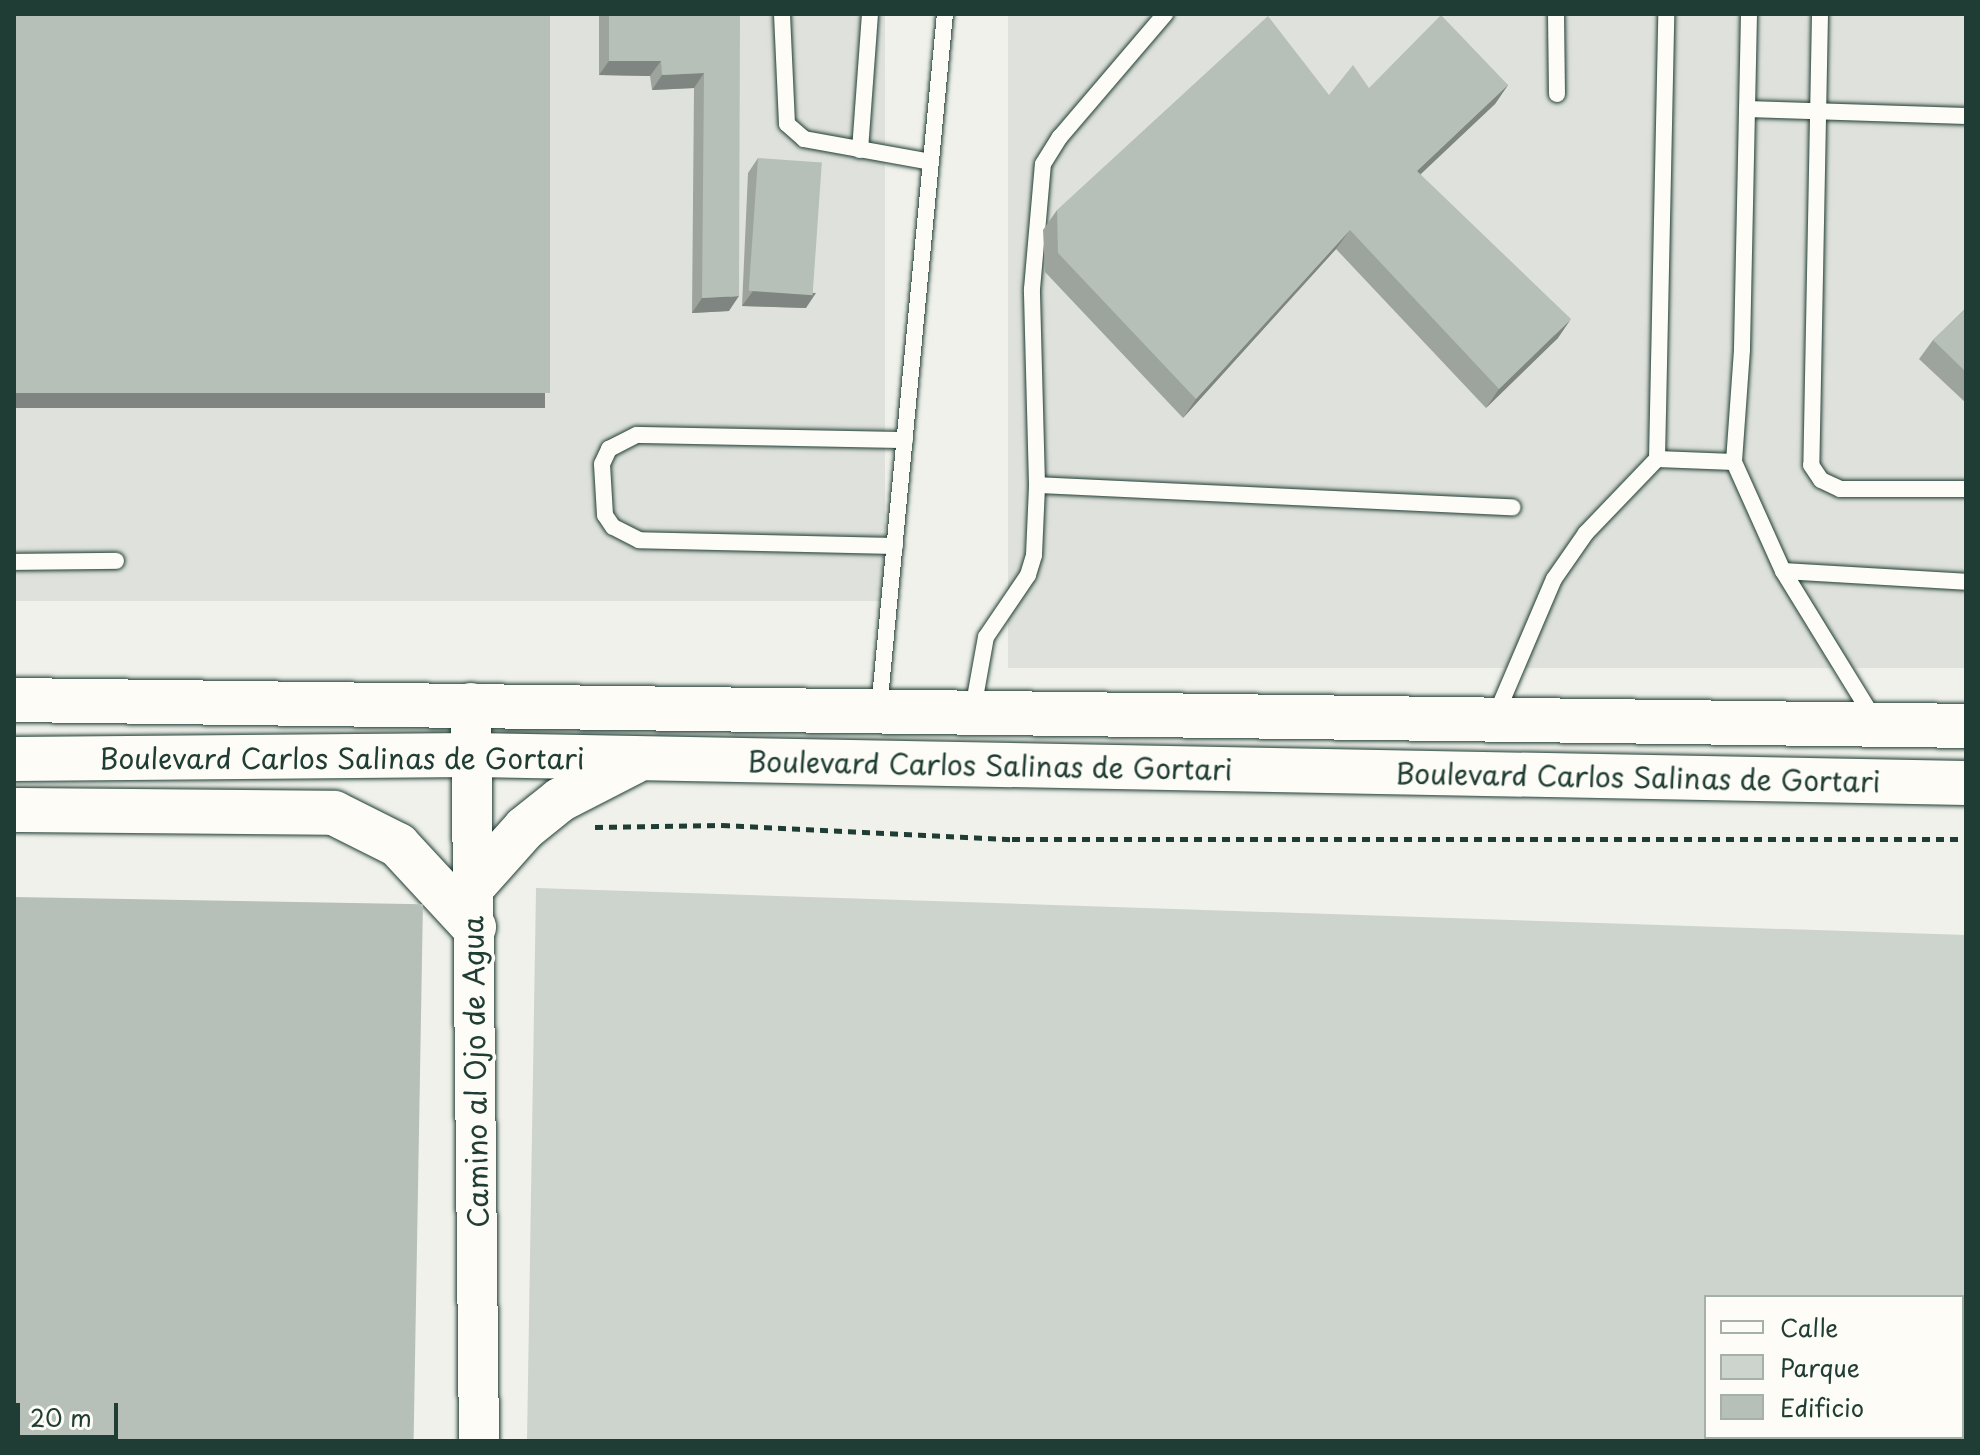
<!DOCTYPE html>
<style>
body{margin:0}
#map{position:relative;width:1980px;height:1455px;overflow:hidden;background:#f0f1eb;font-family:"Playpen Sans",sans-serif}
div>[style]{position:absolute}
.built>*{inset:0;background:#dfe2dc;transform-origin:0 0}
.green>*{inset:0;background:#cdd3cd}
.path>*{height:5px;margin-top:-2.5px;transform-origin:0;background:repeating-linear-gradient(90deg,#1f3d34 0 8px,transparent 0 14px)}
.roads{filter:drop-shadow(0 0 2px #1f3d34) drop-shadow(0 0 2px #1f3d34)}
.service>*{height:16px;margin:-8px;padding:0 8px;transform-origin:8px;border-radius:8px;background:#fdfcf7}
.tertiary>*{height:40px;margin:-20px;padding:0 20px;transform-origin:20px;border-radius:20px;background:#fdfcf7}
.primary>*{height:44px;margin:-22px;padding:0 22px;transform-origin:22px;border-radius:22px;background:#fdfcf7}
.wall>*{inset:0;background:#9da49e}
.shaded-wall>*{inset:0;background:#7f8681;transform-origin:0 0}
.building>*{inset:0;background:#b6bfb8;transform-origin:0 0}
span{translate:-50% -50%;white-space:nowrap;text-align:center;line-height:1.15;-webkit-text-stroke:7px #fdfcf7;paint-order:stroke}
.street-label{font-size:28px;color:#1f3d34}
.frame{position:absolute;inset:0;border:16px solid #1f3d34;pointer-events:none}
.legend{position:absolute;left:1704px;top:1295px;width:260px;height:144px;box-sizing:border-box;background:#fdfcf7;border:2px solid #a4b0a9;margin:0;padding:10px 14px;list-style:none;font-size:24px;color:#1f3d34}
.legend li{display:flex;align-items:center;gap:16px;height:40px}
.legend b{width:40px;border:2px solid #a4b0a9}
.scale{position:absolute;left:16px;top:1403px;width:102px;height:36px;box-sizing:border-box;border:4px solid #1f3d34;border-top:0;padding-left:10px;font-size:24px;line-height:28px;white-space:nowrap;color:#1f3d34;-webkit-text-stroke:6px #fdfcf7;paint-order:stroke}
</style>
<div id="map">
<div class="built">
<div style="left:14px;top:14px;width:871px;height:587px"></div>
<div style="left:1008px;top:14px;width:958px;height:654px"></div>
</div>
<div class="green">
<div style="clip-path:polygon(evenodd,536px 888px,1966px 935px,1966px 1441px,527px 1441px,536px 888px,1706px 1297px,1962px 1297px,1962px 1437px,1706px 1437px,1706px 1297px)"></div>
</div>
<div class="path">
<div style="left:595px;top:827px;width:127px;rotate:-0.9deg"></div>
<div style="left:722px;top:825px;width:290px;rotate:2.8deg"></div>
<div style="left:1012px;top:839px;width:954px"></div>
</div>
<div class="roads">
<div class="service">
<div style="left:782px;top:14px;width:110px;rotate:87.4deg"></div>
<div style="left:787px;top:124px;width:23px;rotate:41deg"></div>
<div style="left:804px;top:139px;width:129px;rotate:10.3deg"></div>
<div style="left:1556px;top:14px;width:80px;rotate:89.3deg"></div>
<div style="left:1749px;top:14px;width:336px;rotate:91.2deg"></div>
<div style="left:1742px;top:350px;width:112px;rotate:94.1deg"></div>
<div style="left:1734px;top:462px;width:120px;rotate:65.8deg"></div>
<div style="left:1783px;top:571px;width:174px;rotate:58.4deg"></div>
<div style="left:1820px;top:14px;width:451px;rotate:91.1deg"></div>
<div style="left:1811px;top:465px;width:18px;rotate:56deg"></div>
<div style="left:1821px;top:480px;width:21px;rotate:25deg"></div>
<div style="left:1840px;top:489px;width:126px"></div>
<div style="left:1747px;top:109px;width:219px;rotate:1.8deg"></div>
<div style="left:860px;top:150px;width:136px;rotate:-85.8deg"></div>
<div style="left:1657px;top:459px;width:77px;rotate:2.2deg"></div>
<div style="left:1037px;top:485px;width:476px;rotate:2.7deg"></div>
<div style="left:895px;top:546px;width:256px;rotate:-178.7deg"></div>
<div style="left:639px;top:540px;width:29px;rotate:-153deg"></div>
<div style="left:613px;top:527px;width:14px;rotate:-124deg"></div>
<div style="left:605px;top:515px;width:51px;rotate:-93.4deg"></div>
<div style="left:602px;top:464px;width:17px;rotate:-65deg"></div>
<div style="left:609px;top:449px;width:31px;rotate:-27deg"></div>
<div style="left:637px;top:435px;width:268px;rotate:1.1deg"></div>
<div style="left:14px;top:562px;width:102px;rotate:-0.6deg"></div>
<div style="left:1783px;top:571px;width:183px;rotate:3.4deg"></div>
<div style="left:879px;top:709px;width:698px;rotate:-84.58deg"></div>
<div style="left:973px;top:709px;width:73px;rotate:-79.8deg"></div>
<div style="left:986px;top:637px;width:75px;rotate:-55.9deg"></div>
<div style="left:1028px;top:575px;width:21px;rotate:-73deg"></div>
<div style="left:1034px;top:555px;width:70px;rotate:-87.5deg"></div>
<div style="left:1037px;top:485px;width:196px;rotate:-91.5deg"></div>
<div style="left:1032px;top:289px;width:125px;rotate:-85deg"></div>
<div style="left:1043px;top:164px;width:32px;rotate:-58deg"></div>
<div style="left:1060px;top:137px;width:162px;rotate:-49.5deg"></div>
<div style="left:1495px;top:717px;width:150px;rotate:-66.9deg"></div>
<div style="left:1554px;top:579px;width:56px;rotate:-55.2deg"></div>
<div style="left:1586px;top:533px;width:103px;rotate:-46.2deg"></div>
<div style="left:1657px;top:459px;width:445px;rotate:-88.8deg"></div>
</div>
<div class="tertiary">
<div style="left:471px;top:703px;width:738px;rotate:89.38deg"></div>
</div>
<div class="primary">
<div style="left:14px;top:700px;width:1952px;rotate:0.76deg"></div>
<div style="left:14px;top:759px;width:457px;rotate:-0.5deg"></div>
<div style="left:471px;top:755px;width:1495px;rotate:1.07deg"></div>
<div style="left:14px;top:810px;width:320px;rotate:0.5deg"></div>
<div style="left:334px;top:813px;width:72px;rotate:26.6deg"></div>
<div style="left:398px;top:845px;width:112px;rotate:47.2deg"></div>
<div style="left:474px;top:885px;width:76px;rotate:-48.2deg"></div>
<div style="left:525px;top:828px;width:45px;rotate:-38.7deg"></div>
<div style="left:560px;top:800px;width:83px;rotate:-27.2deg"></div>
</div>
</div>
<div class="wall">
<div style="clip-path:polygon(599px 14px,740px 14px,729px 311px,692px 313px,694px 88px,652px 90px,650px 76px,599px 75px)"></div>
<div style="clip-path:polygon(1508px 85px,1495px 104px,1420px 174px,1558px 338px,1486px 408px,1336px 249px,1183px 418px,1045px 272px,1043px 230px,1057px 210px,1369px 88px)"></div>
<div style="clip-path:polygon(758px 158px,806px 308px,742px 306px,748px 173px)"></div>
<div style="clip-path:polygon(1966px 308px,1966px 403px,1919px 359px,1933px 340px)"></div>
</div>
<div class="shaded-wall">
<div style="clip-path:polygon(609px 61px,661px 61px,650px 76px,599px 75px)"></div>
<div style="clip-path:polygon(704px 73px,694px 88px,652px 90px,662px 75px)"></div>
<div style="clip-path:polygon(1508px 85px,1495px 104px,1404px 190px,1417px 171px)"></div>
<div style="clip-path:polygon(1350px 230px,1336px 249px,1183px 418px,1196px 399px)"></div>
<div style="clip-path:polygon(753px 291px,816px 293px,806px 308px,742px 306px)"></div>
<div style="clip-path:polygon(739px 296px,729px 311px,692px 313px,702px 298px)"></div>
<div style="clip-path:polygon(1571px 319px,1558px 338px,1486px 408px,1499px 389px)"></div>
<div style="left:14px;top:393px;width:531px;height:15px"></div>
</div>
<div class="building">
<div style="left:14px;top:14px;width:536px;height:379px"></div>
<div style="clip-path:polygon(609px 14px,740px 14px,739px 296px,702px 298px,704px 73px,662px 75px,661px 61px,609px 61px)"></div>
<div style="clip-path:polygon(1441px 15px,1508px 85px,1417px 171px,1571px 319px,1499px 389px,1350px 230px,1196px 399px,1058px 253px,1057px 210px,1268px 16px,1329px 95px,1353px 65px,1369px 88px)"></div>
<div style="left:758px;top:158px;width:64px;height:133px;rotate:4deg"></div>
<div style="clip-path:polygon(1966px 308px,1966px 372px,1933px 340px)"></div>
<div style="left:14px;top:897px;width:409px;height:544px;rotate:1deg"></div>
</div>
<div class="street-label">
<span style="left:342px;top:758px">Boulevard Carlos Salinas de Gortari</span>
<span style="left:990px;top:765px;rotate:1deg">Boulevard Carlos Salinas de Gortari</span>
<span style="left:1638px;top:777px;rotate:1deg">Boulevard Carlos Salinas de Gortari</span>
<span style="left:475px;top:1072px;rotate:-91deg">Camino al Ojo de Agua</span>
</div>
<div class="frame"></div>
<ul class="legend">
<li><b style="height:10px;background:#fdfcf7"></b>Calle</li>
<li><b style="height:22px;background:#cdd3cd"></b>Parque</li>
<li><b style="height:22px;background:#b6bfb8"></b>Edificio</li>
</ul>
<div class="scale">20 m</div>
</div>
